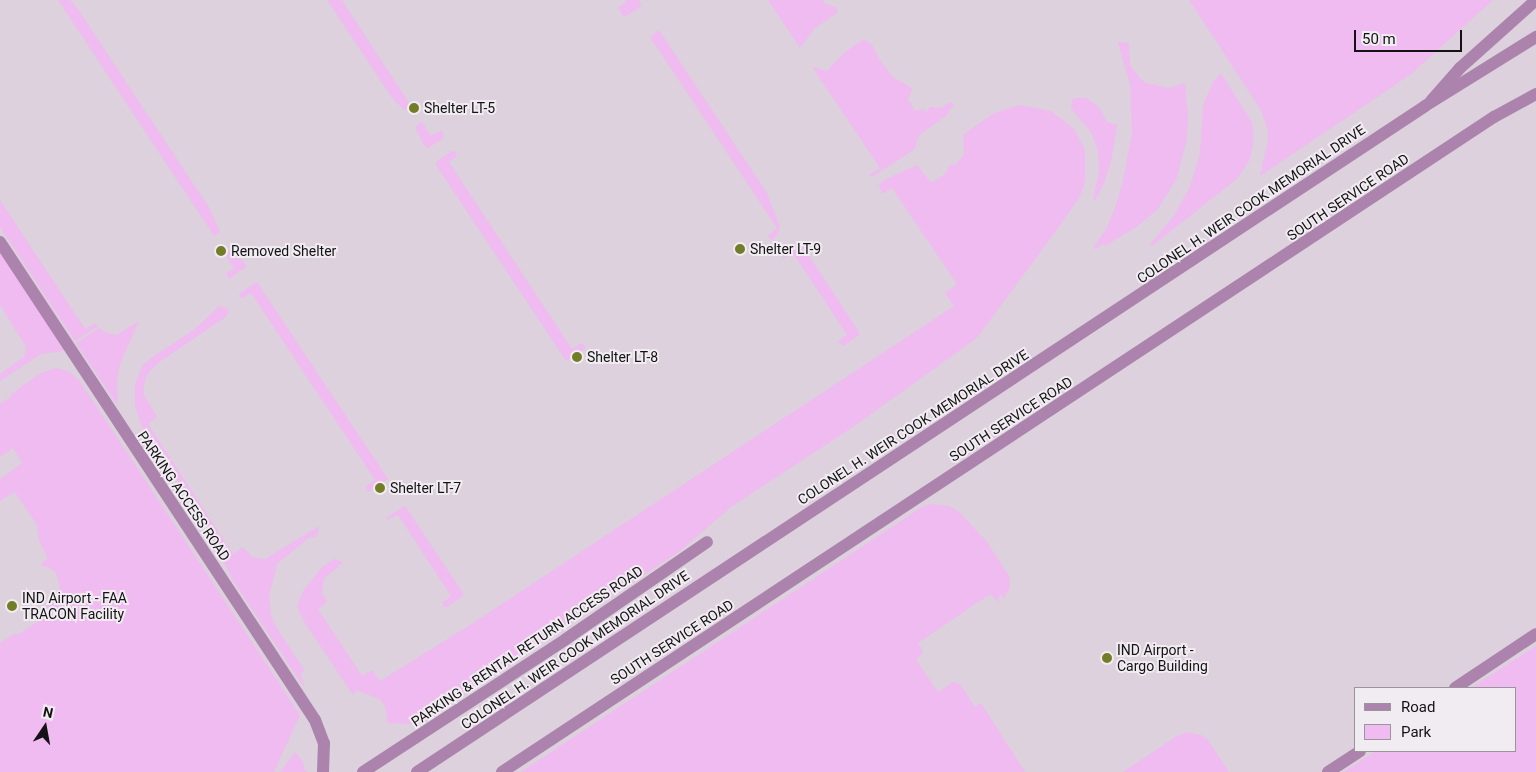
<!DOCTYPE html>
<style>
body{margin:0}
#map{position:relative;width:1536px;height:772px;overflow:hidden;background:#e4dee4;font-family:Roboto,sans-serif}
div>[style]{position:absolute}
.built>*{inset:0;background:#dcd1dc}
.green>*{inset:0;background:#efbbf0}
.minor>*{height:12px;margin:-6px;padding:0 6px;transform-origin:6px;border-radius:6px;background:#ac83ad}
.tertiary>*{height:12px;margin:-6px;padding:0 6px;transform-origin:6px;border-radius:6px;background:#ac83ad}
.dots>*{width:14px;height:14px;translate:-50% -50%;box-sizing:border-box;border:2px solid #f1ecf1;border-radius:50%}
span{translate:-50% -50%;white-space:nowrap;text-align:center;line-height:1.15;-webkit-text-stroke:4px #f1ecf1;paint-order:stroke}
.poi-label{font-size:14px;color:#141214}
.left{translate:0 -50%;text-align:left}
.street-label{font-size:14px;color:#141214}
.legend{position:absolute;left:1354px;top:687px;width:162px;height:65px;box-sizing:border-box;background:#f1ecf1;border:1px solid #999599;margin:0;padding:6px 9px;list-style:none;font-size:15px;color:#141214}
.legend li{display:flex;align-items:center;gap:10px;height:25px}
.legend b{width:25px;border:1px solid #999599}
.north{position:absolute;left:20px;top:702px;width:50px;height:50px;-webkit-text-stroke:4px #f1ecf1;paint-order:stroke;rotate:12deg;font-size:14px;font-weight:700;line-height:20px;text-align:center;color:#141214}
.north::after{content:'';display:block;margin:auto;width:18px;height:22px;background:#141214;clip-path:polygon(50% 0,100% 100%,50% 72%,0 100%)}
.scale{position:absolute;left:1354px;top:30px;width:108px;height:22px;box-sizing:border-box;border:2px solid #141214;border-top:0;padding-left:6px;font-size:15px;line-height:18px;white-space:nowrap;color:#141214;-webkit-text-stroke:4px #f1ecf1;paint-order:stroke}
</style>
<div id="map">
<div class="built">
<div style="clip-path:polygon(evenodd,0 0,1536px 0,1536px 772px,0 772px,0 0,1355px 688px,1515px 688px,1515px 751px,1355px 751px,1355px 688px)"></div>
</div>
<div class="green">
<div style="clip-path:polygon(58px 0,70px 0,78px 9px,210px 209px,220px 232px,214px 236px)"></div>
<div style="clip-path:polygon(327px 0,342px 0,411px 106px,404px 110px,392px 98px)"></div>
<div style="clip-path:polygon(625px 0,639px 0,642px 6px,624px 17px,618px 8px,626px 2px)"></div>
<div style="clip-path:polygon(768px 0,824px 0,824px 3px,837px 8px,837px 13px,815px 28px,800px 48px)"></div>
<div style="clip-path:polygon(1189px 0,1493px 0,1410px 75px,1260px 176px,1268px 140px,1268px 131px,1261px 110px)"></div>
<div style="clip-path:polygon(659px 30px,767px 193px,780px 227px,777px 235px,773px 239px,771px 240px,768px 236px,777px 228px,650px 37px)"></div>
<div style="clip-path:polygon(864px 39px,872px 45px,880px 60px,892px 76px,911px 88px,912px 91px,908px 99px,915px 111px,923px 109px,927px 112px,930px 107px,941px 108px,950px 102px,954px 104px,946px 116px,922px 133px,917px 139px,915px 149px,872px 177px,869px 175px,880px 168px,812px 67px,827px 71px,844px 53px)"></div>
<div style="clip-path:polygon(1118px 42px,1129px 43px,1130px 65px,1139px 77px,1146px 83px,1168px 88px,1185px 83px,1188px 116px,1187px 140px,1176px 180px,1158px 209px,1135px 228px,1105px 246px,1103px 244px,1095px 249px,1093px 248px,1106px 229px,1115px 208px,1122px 185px,1132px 134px,1130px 85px)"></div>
<div style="clip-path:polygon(1221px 73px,1252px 122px,1254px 140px,1250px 159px,1238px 178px,1152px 246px,1150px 244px,1173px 217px,1190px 187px,1200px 153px,1203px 105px,1213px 82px)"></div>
<div style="clip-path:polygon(1075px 98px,1086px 98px,1099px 107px,1107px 122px,1117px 125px,1112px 157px,1105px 181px,1095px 201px,1093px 199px,1099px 171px,1098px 151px,1091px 132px,1071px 108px,1072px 100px)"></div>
<div style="clip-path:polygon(1020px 105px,1051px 111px,1074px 129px,1085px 150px,1085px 183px,1079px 198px,1058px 228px,977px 338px,853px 427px,731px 507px,680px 551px,490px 676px,418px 720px,409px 724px,387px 723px,386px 709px,381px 700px,357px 690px,353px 695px,303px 620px,297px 606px,303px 591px,322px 567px,334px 559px,343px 562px,324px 579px,322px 592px,327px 602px,318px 609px,362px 676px,372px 670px,380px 681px,473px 623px,954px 306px,945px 293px,957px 284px,892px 188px,882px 194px,879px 185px,884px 180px,917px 165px,931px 183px,945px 174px,950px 165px,956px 164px,964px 155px,963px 135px,994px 113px)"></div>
<div style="clip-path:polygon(422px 122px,431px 136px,442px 130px,444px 138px,428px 148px,425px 147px,415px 127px)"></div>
<div style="clip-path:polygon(452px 151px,456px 152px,457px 156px,449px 162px,572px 349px,582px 343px,586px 348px,566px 361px,436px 165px,436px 162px)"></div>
<div style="clip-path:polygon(0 200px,85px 329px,95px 323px,98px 326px,75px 341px,0 227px)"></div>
<div style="clip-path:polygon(798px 245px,802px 245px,859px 332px,859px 335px,843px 346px,838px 341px,847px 335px,793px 253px,782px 259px,783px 255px)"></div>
<div style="clip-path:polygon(232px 249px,247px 266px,229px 279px,226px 273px,234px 268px,225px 254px)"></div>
<div style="clip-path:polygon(0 251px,64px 348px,63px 351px,41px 354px,0 381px,0 374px,24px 357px,26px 347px,0 305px)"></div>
<div style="clip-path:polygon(257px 282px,388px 479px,368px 492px,365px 487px,375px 480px,253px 296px,251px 293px,243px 298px,239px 297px,240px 293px)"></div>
<div style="clip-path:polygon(219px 306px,226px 308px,229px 311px,227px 316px,158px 363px,148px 373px,144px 384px,144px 395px,157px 417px,148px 424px,233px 554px,243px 547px,252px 557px,265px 559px,319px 526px,317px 536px,309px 538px,277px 564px,269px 597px,271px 615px,275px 625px,304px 670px,301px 674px,304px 687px,234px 582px,202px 519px,142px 427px,135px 406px,135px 384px,142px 366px,154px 356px,195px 329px)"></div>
<div style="clip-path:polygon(139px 321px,120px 364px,117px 380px,118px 403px,116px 403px,76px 343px,99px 328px,106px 333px,116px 335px)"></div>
<div style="clip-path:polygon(56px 368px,68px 371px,79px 380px,300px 715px,274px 772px,0 772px,0 643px,14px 634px,19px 634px,50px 614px,46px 606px,56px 599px,60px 586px,56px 573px,50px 568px,40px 565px,48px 558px,39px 541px,37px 525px,15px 492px,0 501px,0 479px,22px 463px,13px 448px,0 457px,0 404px,12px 396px,11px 394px,39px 374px)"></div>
<div style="clip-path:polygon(930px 504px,949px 506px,959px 512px,987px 542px,1009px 576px,1010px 586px,1004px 599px,1002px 595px,998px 597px,999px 603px,990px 594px,918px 643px,923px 652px,916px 660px,938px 692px,953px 682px,960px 684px,975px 707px,981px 703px,1025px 772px,521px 772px,922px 507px)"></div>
<div style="clip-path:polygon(405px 506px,463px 593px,463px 596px,447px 607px,444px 607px,442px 603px,451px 596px,398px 515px,387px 520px,387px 517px)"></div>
<div style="clip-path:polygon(1536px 646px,1536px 772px,1344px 772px,1376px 751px,1515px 751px,1515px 688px,1471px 688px)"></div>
<div style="clip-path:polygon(1187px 732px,1201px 735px,1208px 740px,1229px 772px,1123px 772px,1177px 736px)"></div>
<div style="clip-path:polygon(295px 752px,304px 763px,304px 769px,307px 772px,280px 772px)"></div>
</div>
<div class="minor">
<div style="left:1431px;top:101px;width:44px;rotate:-48.7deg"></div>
<div style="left:1460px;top:68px;width:102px;rotate:-41.8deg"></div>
<div style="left:0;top:242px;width:572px;rotate:56.62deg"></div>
<div style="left:315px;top:720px;width:25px;rotate:69deg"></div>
<div style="left:324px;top:743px;width:29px;rotate:92deg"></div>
<div style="left:1455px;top:688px;width:97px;rotate:-33.7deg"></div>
<div style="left:363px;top:772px;width:243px;rotate:-33.2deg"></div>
<div style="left:566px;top:639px;width:171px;rotate:-34.5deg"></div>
<div style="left:502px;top:772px;width:1189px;rotate:-33.44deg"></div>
<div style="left:1494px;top:117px;width:48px;rotate:-28.7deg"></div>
<div style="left:1328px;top:772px;width:38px;rotate:-33deg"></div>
</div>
<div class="tertiary">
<div style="left:417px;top:772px;width:1208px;rotate:-33.45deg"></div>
<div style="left:1425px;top:106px;width:131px;rotate:-31.9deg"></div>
</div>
<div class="dots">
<div style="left:414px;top:108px;background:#737d28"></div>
<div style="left:740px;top:249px;background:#737d28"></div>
<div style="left:221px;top:251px;background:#737d28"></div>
<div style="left:577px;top:357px;background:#737d28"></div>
<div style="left:380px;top:488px;background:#737d28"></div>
<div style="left:12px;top:606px;background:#737d28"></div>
<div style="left:1107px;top:658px;background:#737d28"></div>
</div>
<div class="poi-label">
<span class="left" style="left:424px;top:108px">Shelter LT-5</span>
<span class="left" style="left:750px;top:249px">Shelter LT-9</span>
<span class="left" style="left:231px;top:251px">Removed Shelter</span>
<span class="left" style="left:587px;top:357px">Shelter LT-8</span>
<span class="left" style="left:390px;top:488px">Shelter LT-7</span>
<span class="left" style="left:22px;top:606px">IND Airport - FAA<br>TRACON Facility</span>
<span class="left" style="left:1117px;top:658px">IND Airport -<br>Cargo Building</span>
</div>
<div class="street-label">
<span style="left:1348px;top:197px;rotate:-34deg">SOUTH SERVICE ROAD</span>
<span style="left:1251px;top:204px;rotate:-34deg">COLONEL H. WEIR COOK MEMORIAL DRIVE</span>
<span style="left:1011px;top:419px;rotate:-33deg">SOUTH SERVICE ROAD</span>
<span style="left:913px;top:427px;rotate:-33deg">COLONEL H. WEIR COOK MEMORIAL DRIVE</span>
<span style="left:184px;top:496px;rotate:56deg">PARKING ACCESS ROAD</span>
<span style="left:672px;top:642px;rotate:-33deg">SOUTH SERVICE ROAD</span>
<span style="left:527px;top:646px;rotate:-34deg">PARKING &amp; RENTAL RETURN ACCESS ROAD</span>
<span style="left:575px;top:650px;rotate:-34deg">COLONEL H. WEIR COOK MEMORIAL DRIVE</span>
</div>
<ul class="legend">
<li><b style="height:6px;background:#ac83ad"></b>Road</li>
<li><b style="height:14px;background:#efbbf0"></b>Park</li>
</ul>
<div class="north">N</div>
<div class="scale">50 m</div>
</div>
